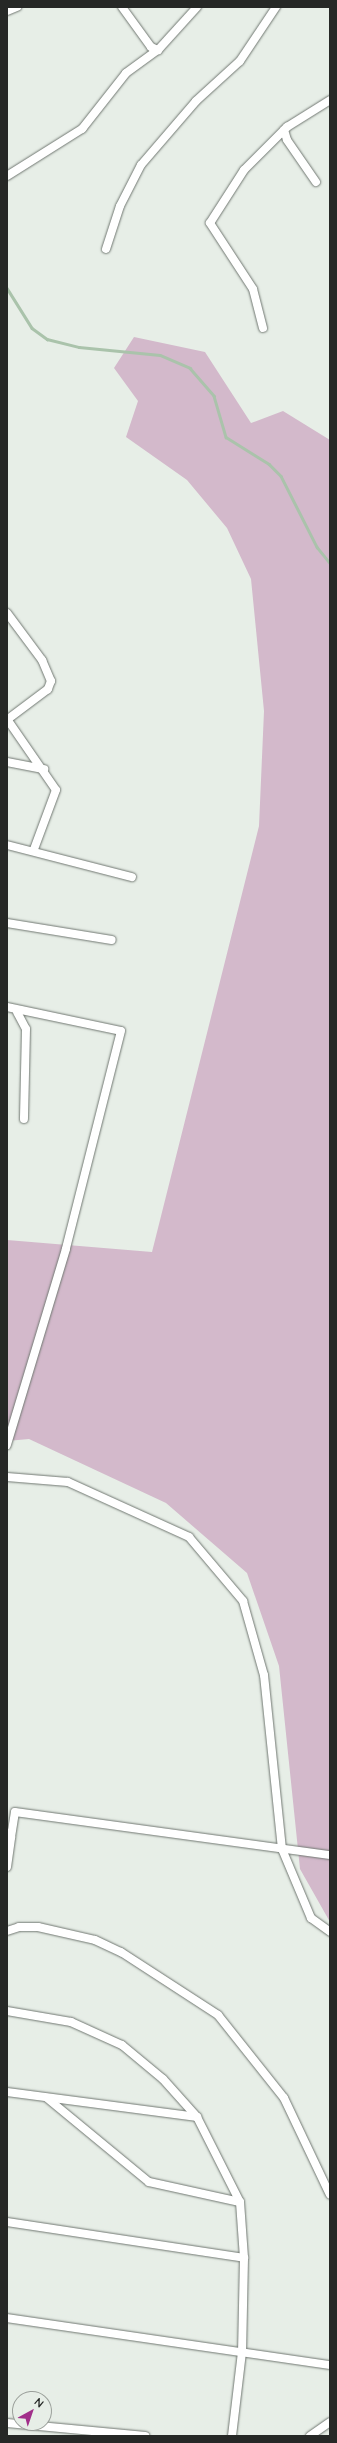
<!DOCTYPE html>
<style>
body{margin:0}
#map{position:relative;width:337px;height:2443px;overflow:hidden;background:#e7eee7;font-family:Quicksand,sans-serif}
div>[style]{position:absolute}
.green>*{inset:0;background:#d3b9cb}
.stream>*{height:2.5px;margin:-1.25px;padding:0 1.25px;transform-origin:1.25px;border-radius:1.25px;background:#aac3ab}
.roads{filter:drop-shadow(0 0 1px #707771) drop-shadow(0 0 1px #707771)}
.street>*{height:8px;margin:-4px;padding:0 4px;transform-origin:4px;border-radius:4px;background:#fff}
span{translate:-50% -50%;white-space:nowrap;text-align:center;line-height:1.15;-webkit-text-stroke:3px #e7eee7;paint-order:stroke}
.frame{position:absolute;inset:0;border:8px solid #262826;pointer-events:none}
.north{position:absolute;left:12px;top:2391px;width:40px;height:40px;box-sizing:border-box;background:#e7eee7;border:1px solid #9a9f9a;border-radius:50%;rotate:40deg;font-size:11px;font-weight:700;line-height:16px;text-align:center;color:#262826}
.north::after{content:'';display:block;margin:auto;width:14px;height:18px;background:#a12f8a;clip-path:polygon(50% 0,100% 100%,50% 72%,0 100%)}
</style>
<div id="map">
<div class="green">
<div style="clip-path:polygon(134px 337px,205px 352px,251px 423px,283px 411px,330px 440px,330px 1922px,300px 1869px,279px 1666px,247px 1573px,166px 1503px,29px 1439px,7px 1441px,7px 1240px,152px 1252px,259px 826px,264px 711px,251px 579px,227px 528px,187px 480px,126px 437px,138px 401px,114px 368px)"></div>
</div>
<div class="stream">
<div style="left:7px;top:288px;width:47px;rotate:58deg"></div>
<div style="left:32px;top:328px;width:19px;rotate:36deg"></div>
<div style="left:47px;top:339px;width:33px;rotate:14deg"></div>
<div style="left:79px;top:347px;width:81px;rotate:5.6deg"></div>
<div style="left:160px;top:355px;width:33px;rotate:23deg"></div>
<div style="left:190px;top:368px;width:37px;rotate:49deg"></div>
<div style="left:214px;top:396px;width:43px;rotate:73.7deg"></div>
<div style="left:226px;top:437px;width:51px;rotate:32.1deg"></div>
<div style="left:269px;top:464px;width:17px;rotate:45deg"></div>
<div style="left:281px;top:476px;width:80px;rotate:63.1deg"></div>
<div style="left:317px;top:547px;width:21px;rotate:51deg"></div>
</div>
<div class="roads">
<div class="street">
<div style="left:122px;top:7px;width:49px;rotate:54.1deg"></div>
<div style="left:151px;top:47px;width:8px;rotate:23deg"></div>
<div style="left:7px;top:11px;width:11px;rotate:-22deg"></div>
<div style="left:284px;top:130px;width:10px;rotate:73deg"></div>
<div style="left:287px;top:140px;width:51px;rotate:55.4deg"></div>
<div style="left:7px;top:176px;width:89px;rotate:-32.1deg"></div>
<div style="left:82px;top:129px;width:71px;rotate:-51.8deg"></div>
<div style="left:126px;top:73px;width:39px;rotate:-36deg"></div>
<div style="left:158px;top:50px;width:58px;rotate:-47.8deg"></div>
<div style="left:106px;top:249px;width:45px;rotate:-72deg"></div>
<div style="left:120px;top:206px;width:46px;rotate:-62.9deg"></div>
<div style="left:141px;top:165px;width:84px;rotate:-49.3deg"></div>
<div style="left:196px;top:101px;width:59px;rotate:-42.3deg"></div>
<div style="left:240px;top:61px;width:65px;rotate:-56.3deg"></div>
<div style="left:263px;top:328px;width:40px;rotate:-104.4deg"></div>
<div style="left:253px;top:289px;width:79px;rotate:-123.1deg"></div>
<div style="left:210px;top:223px;width:63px;rotate:-57.3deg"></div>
<div style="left:244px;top:170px;width:61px;rotate:-45deg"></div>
<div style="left:287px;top:127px;width:51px;rotate:-32.1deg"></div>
<div style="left:7px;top:613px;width:59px;rotate:53.3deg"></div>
<div style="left:42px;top:660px;width:23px;rotate:67deg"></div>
<div style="left:51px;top:681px;width:9px;rotate:111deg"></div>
<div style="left:48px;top:689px;width:50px;rotate:143.1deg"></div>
<div style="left:7px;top:719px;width:86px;rotate:55.4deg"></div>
<div style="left:56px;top:790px;width:63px;rotate:110.4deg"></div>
<div style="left:7px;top:762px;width:38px;rotate:11deg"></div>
<div style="left:7px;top:845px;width:129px;rotate:14.4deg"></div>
<div style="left:7px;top:923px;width:106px;rotate:9.2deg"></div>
<div style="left:7px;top:1007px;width:116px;rotate:11.9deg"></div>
<div style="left:121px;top:1031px;width:225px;rotate:104.2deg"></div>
<div style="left:66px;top:1249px;width:205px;rotate:106.8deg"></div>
<div style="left:17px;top:1012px;width:19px;rotate:62deg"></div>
<div style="left:26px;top:1029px;width:90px;rotate:91.3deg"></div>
<div style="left:7px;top:1477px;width:61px;rotate:4.7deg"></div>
<div style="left:68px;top:1482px;width:133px;rotate:24.4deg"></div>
<div style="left:189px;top:1537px;width:84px;rotate:49.8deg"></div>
<div style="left:243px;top:1601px;width:77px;rotate:74.2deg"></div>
<div style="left:264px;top:1675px;width:175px;rotate:84.1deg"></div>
<div style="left:282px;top:1849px;width:75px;rotate:67.2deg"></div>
<div style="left:311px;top:1918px;width:24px;rotate:36deg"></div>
<div style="left:11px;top:1837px;width:25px;rotate:-81deg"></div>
<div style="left:15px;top:1812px;width:318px;rotate:7.8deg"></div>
<div style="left:7px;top:1867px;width:30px;rotate:-82deg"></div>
<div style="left:11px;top:1837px;width:5px;rotate:-127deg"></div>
<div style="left:7px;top:1931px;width:13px;rotate:-18deg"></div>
<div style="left:19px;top:1927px;width:19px"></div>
<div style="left:38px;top:1927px;width:58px;rotate:12.8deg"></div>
<div style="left:95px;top:1940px;width:29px;rotate:25deg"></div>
<div style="left:121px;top:1952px;width:116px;rotate:33deg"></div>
<div style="left:218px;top:2015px;width:106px;rotate:51.5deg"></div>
<div style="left:284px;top:2098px;width:107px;rotate:64.6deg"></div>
<div style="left:7px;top:2011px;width:65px;rotate:9.8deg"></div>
<div style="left:71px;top:2022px;width:56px;rotate:24.3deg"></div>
<div style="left:122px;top:2045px;width:53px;rotate:39.7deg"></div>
<div style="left:163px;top:2079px;width:51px;rotate:48.2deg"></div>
<div style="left:197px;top:2117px;width:95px;rotate:63.2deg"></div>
<div style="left:240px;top:2202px;width:56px;rotate:85.9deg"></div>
<div style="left:244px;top:2258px;width:94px;rotate:91.2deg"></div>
<div style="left:242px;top:2352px;width:85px;rotate:96.8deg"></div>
<div style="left:7px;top:2092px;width:192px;rotate:7.5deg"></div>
<div style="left:47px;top:2098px;width:132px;rotate:39.5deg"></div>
<div style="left:149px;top:2182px;width:93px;rotate:12.4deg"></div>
<div style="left:7px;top:2222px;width:240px;rotate:8.6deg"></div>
<div style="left:7px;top:2318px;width:326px;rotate:8.3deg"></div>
<div style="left:7px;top:2423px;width:139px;rotate:5.4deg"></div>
<div style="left:310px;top:2436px;width:24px;rotate:-35deg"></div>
</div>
</div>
<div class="frame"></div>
<div class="north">N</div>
</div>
